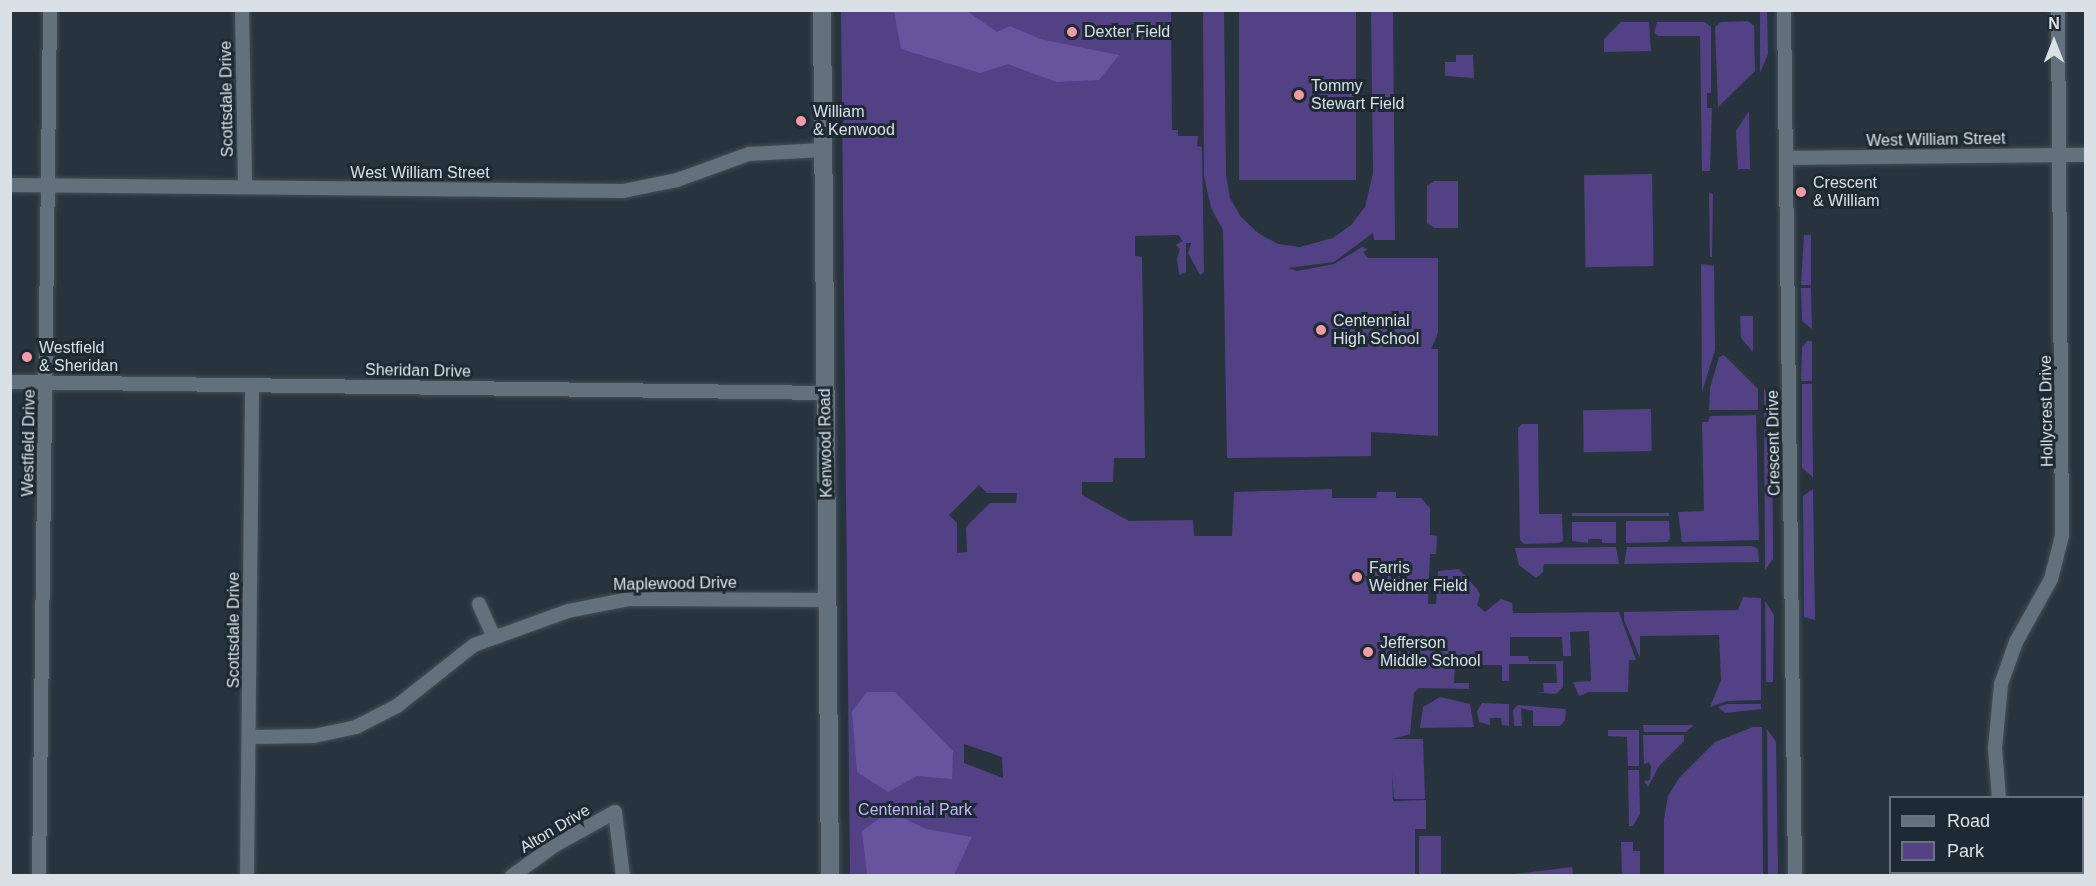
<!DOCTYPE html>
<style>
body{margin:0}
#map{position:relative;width:2096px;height:886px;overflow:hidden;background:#27343d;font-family:Arial,sans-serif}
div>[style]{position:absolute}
.green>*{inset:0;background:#524184;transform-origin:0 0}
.forest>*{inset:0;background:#66549f}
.roads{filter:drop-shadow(0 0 2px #444f57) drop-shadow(0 0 2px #444f57)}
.street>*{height:14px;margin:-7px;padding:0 7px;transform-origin:7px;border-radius:7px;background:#62717b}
.secondary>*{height:18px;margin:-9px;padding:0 9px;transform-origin:9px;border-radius:9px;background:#62717b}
.dots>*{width:16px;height:16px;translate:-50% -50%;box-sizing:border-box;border:3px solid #1e2a33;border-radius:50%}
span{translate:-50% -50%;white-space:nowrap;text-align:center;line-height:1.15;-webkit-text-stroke:6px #1e2a33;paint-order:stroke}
.poi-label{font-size:16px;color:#d9e1e7}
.left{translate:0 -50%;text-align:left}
.street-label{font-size:16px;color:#d9e1e7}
.park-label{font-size:16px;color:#c1b6f5}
.frame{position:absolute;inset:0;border:12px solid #d9e1e7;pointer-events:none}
.legend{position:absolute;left:1889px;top:796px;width:195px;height:78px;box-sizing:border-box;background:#1e2a33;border:2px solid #69737b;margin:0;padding:8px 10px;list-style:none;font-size:18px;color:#d9e1e7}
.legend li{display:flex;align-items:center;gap:12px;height:30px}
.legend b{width:30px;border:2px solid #69737b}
.north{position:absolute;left:2024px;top:12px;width:60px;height:60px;-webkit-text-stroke:4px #1e2a33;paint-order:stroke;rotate:0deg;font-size:16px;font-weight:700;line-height:24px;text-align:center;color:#d9e1e7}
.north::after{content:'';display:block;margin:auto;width:21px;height:27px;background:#d9e1e7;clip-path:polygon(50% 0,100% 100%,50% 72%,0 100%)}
</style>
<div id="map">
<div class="green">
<div style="clip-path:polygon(evenodd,841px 11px,1171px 11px,1172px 130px,1178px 130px,1178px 136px,1198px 136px,1197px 146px,1202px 147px,1204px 272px,1200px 275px,1188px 253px,1191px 243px,1186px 243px,1186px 272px,1179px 275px,1177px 259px,1180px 249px,1176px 245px,1183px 241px,1178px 235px,1135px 236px,1135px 256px,1142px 257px,1145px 458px,1114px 458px,1113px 482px,1082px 482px,1082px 495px,1129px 521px,1193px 520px,1194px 536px,1232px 536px,1234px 492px,1332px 489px,1332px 498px,1376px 498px,1377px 492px,1396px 492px,1396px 498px,1421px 498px,1430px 508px,1430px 535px,1437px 536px,1436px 554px,1430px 554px,1428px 604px,1436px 604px,1438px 571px,1459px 569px,1477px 589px,1480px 595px,1477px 605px,1485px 612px,1501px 599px,1512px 603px,1513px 613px,1619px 612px,1636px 660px,1629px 660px,1628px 692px,1589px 692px,1579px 696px,1573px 682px,1591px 681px,1589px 631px,1570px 632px,1571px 656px,1563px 656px,1562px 637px,1510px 637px,1510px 656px,1528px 656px,1529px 661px,1563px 661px,1563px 687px,1556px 694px,1534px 692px,1544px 692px,1543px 683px,1557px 683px,1556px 664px,1509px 664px,1509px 681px,1502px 681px,1502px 665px,1455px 665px,1454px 683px,1469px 683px,1469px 689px,1419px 688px,1414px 693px,1410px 734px,1392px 739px,1423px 739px,1425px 799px,1394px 799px,1392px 772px,1393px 801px,1426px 800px,1426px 829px,1415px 829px,1415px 875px,850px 875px,841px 11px,979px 485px,987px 493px,1017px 493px,1016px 503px,990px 503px,966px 527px,967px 552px,957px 553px,957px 523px,949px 515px,979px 485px,841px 11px,964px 744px,1002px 757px,1003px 778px,964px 763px,964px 744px)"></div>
<div style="clip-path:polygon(1203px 11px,1224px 11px,1226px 175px,1230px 198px,1241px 217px,1258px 233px,1278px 244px,1300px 247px,1333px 238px,1351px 225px,1365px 207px,1373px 173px,1371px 11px,1393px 11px,1395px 240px,1374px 240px,1373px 233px,1334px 262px,1288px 268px,1297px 271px,1334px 264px,1362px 247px,1368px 249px,1363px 252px,1368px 258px,1438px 258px,1438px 333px,1431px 349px,1438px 349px,1438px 436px,1371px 432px,1371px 456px,1227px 458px,1223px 230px,1211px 208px,1204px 176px)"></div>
<div style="left:1239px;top:11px;width:117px;height:169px"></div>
<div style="clip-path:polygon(1760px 11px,1767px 11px,1768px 54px,1760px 73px)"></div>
<div style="clip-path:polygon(1748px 21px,1754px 26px,1755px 71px,1718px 107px,1715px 27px,1721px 22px)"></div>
<div style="clip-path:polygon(1621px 22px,1649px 22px,1651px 51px,1604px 52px,1604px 39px)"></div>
<div style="clip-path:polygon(1657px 22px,1705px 22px,1711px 27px,1711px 93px,1707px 93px,1707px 108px,1712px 108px,1710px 171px,1702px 171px,1700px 36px,1658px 36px,1654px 33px)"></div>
<div style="clip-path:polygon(1456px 55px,1473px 55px,1474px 78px,1445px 76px,1445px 62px,1456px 62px)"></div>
<div style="clip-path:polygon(1749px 111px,1750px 169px,1738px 169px,1736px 131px)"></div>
<div style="left:1652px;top:174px;width:92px;height:68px;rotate:89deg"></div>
<div style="clip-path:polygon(1434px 181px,1458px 181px,1458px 228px,1434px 228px,1427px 223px,1427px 186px)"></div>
<div style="clip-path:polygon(1709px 193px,1713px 194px,1712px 257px,1710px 257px)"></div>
<div style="clip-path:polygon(1804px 235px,1811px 235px,1811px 285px,1801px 285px)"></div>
<div style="clip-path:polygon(1701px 264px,1714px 266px,1715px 350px,1702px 392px)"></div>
<div style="clip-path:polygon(1801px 288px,1811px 288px,1812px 329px,1802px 321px)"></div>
<div style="clip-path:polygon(1740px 316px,1753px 316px,1753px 352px,1741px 338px)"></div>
<div style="clip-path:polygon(1807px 341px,1812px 341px,1812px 381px,1801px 381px,1802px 348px)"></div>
<div style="clip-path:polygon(1724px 355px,1758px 389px,1758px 410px,1709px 410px,1710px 388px,1719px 357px)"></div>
<div style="clip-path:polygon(1802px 384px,1812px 384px,1813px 477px,1802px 468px)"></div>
<div style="clip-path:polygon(1764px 388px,1772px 410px,1773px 559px,1765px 570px)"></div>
<div style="left:1651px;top:409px;width:42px;height:68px;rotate:89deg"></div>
<div style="clip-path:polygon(1756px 415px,1759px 540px,1682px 542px,1678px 512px,1704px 511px,1702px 422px,1708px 422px,1710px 416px)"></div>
<div style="clip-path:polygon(1522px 424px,1538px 424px,1539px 514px,1562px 514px,1563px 541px,1559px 543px,1524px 544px,1520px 540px,1518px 428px)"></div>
<div style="clip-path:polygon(1813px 489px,1815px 620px,1804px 617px,1803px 496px)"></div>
<div style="left:1669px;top:513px;width:3px;height:97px;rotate:90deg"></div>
<div style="clip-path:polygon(1626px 521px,1669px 521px,1670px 539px,1667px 542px,1626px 543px)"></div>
<div style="clip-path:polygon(1616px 522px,1616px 543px,1602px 543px,1602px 539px,1588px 539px,1588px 543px,1572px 541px,1572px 522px)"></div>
<div style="clip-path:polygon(1752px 546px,1758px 549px,1759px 562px,1624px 564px,1627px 547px)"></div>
<div style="clip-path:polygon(1616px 547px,1619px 564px,1544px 564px,1543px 572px,1536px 578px,1519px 565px,1515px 548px)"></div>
<div style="clip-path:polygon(1743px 597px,1761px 598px,1761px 700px,1727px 701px,1710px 707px,1721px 680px,1719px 635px,1640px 636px,1640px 658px,1624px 620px,1624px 612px,1738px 610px)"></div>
<div style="clip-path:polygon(1765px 601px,1774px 615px,1773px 682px,1766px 682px)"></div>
<div style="clip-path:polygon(1440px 697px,1470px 704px,1474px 727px,1420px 728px,1423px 707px)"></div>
<div style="clip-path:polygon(1482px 703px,1509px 704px,1509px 726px,1502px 725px,1501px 718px,1490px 718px,1490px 725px,1479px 722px,1477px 711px)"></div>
<div style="clip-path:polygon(1727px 704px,1761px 704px,1761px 709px,1725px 713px,1718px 707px)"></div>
<div style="clip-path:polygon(1518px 705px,1566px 709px,1565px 720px,1560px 726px,1533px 726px,1533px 711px,1521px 708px,1522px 726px,1514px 726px,1513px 710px)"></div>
<div style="clip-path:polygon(1643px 725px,1692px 725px,1693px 726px,1686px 732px,1644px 732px)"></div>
<div style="clip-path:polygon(1753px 727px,1762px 727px,1763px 875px,1664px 875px,1664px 819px,1668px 796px,1679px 778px,1715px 742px)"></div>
<div style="clip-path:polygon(1767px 729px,1776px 742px,1778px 875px,1768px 875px)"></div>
<div style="clip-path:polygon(1608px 730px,1639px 730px,1639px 766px,1628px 766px,1627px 737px,1608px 736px)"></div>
<div style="clip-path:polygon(1643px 735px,1684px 735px,1684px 741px,1659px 766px,1648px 787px,1644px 781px,1650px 780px,1651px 767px,1649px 762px,1644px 764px)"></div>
<div style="clip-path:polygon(1628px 770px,1639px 770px,1640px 814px,1633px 826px,1629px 826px)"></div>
<div style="left:1419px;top:836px;width:22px;height:39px"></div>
<div style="clip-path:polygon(1621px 842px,1633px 842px,1633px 851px,1640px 851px,1640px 875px,1622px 875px)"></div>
<div style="left:1572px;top:867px;width:8px;height:78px;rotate:83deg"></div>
</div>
<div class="forest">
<div style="clip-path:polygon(894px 11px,967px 11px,997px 32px,1010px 26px,1040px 39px,1119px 55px,1099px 80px,1056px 82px,1008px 64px,980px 73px,901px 49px)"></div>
<div style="clip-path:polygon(867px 692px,895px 692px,953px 751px,952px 779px,917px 776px,888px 792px,857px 772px,852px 711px)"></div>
<div style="clip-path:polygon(889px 811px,926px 829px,972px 837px,954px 875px,867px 875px,862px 831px)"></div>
</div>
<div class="roads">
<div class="street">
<div style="left:242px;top:10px;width:177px;rotate:89deg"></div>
<div style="left:1784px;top:10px;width:866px;rotate:89.27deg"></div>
<div style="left:1787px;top:158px;width:299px;rotate:-0.6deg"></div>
<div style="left:10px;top:185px;width:613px;rotate:0.56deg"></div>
<div style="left:623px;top:191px;width:55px;rotate:-11.5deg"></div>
<div style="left:677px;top:180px;width:77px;rotate:-19.9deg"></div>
<div style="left:749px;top:154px;width:74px;rotate:-3.1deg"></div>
<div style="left:10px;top:382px;width:816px;rotate:0.77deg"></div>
<div style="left:479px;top:604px;width:35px;rotate:66deg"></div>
<div style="left:250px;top:737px;width:64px;rotate:-0.9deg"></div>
<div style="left:314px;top:736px;width:43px;rotate:-12.1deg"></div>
<div style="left:356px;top:727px;width:46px;rotate:-27.1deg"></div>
<div style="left:397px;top:706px;width:98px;rotate:-38.4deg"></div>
<div style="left:474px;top:645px;width:100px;rotate:-19.9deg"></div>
<div style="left:568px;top:611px;width:63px;rotate:-11deg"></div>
<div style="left:630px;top:599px;width:197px;rotate:0.3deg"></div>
<div style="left:1999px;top:798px;width:50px;rotate:-94.6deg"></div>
<div style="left:1995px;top:748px;width:64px;rotate:-84.6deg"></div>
<div style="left:2001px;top:684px;width:45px;rotate:-70.3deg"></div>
<div style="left:2016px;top:642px;width:72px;rotate:-60.9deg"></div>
<div style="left:2051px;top:579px;width:44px;rotate:-75.7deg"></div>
<div style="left:2062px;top:536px;width:526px;rotate:-90.44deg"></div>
<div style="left:2028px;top:872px;width:4px;rotate:63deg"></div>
<div style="left:39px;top:876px;width:866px;rotate:-89.27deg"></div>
<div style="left:247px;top:876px;width:491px;rotate:-89.4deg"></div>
<div style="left:512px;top:876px;width:53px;rotate:-35.8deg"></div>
<div style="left:555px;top:845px;width:68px;rotate:-28.8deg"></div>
<div style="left:615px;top:812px;width:64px;rotate:82.9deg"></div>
</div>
<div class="secondary">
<div style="left:822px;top:10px;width:866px;rotate:89.47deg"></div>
</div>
</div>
<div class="dots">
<div style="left:1072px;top:32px;background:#f49aa5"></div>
<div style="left:1299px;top:95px;background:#f49aa5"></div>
<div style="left:801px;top:121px;background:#f49aa5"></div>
<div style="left:1801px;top:192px;background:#f49aa5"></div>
<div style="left:1321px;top:330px;background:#f49aa5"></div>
<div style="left:27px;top:357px;background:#f49aa5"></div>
<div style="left:1357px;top:577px;background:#f49aa5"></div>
<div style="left:1368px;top:652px;background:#f49aa5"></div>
</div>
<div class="poi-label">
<span class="left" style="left:1084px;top:32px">Dexter Field</span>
<span class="left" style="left:1311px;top:95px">Tommy<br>Stewart Field</span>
<span class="left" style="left:813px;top:121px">William<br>&amp; Kenwood</span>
<span class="left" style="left:1813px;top:192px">Crescent<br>&amp; William</span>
<span class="left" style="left:1333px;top:330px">Centennial<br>High School</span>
<span class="left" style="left:39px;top:357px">Westfield<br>&amp; Sheridan</span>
<span class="left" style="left:1369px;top:577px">Farris<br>Weidner Field</span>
<span class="left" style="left:1380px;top:652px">Jefferson<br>Middle School</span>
</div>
<div class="street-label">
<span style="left:227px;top:99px;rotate:-91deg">Scottsdale Drive</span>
<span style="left:1936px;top:140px;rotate:-1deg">West William Street</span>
<span style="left:420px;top:173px">West William Street</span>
<span style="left:418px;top:371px;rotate:1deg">Sheridan Drive</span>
<span style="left:2047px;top:411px;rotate:-91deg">Hollycrest Drive</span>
<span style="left:29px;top:443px;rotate:-89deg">Westfield Drive</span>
<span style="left:826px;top:443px;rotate:-91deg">Kenwood Road</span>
<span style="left:1774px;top:443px;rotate:-91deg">Crescent Drive</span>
<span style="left:675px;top:584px;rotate:-1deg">Maplewood Drive</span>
<span style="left:234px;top:630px;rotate:-90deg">Scottsdale Drive</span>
<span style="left:555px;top:829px;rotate:-31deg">Alton Drive</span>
</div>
<div class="park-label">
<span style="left:915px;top:810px">Centennial Park</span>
</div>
<div class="frame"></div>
<ul class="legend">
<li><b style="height:8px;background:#62717b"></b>Road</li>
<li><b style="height:16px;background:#524184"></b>Park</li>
</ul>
<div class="north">N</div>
</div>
